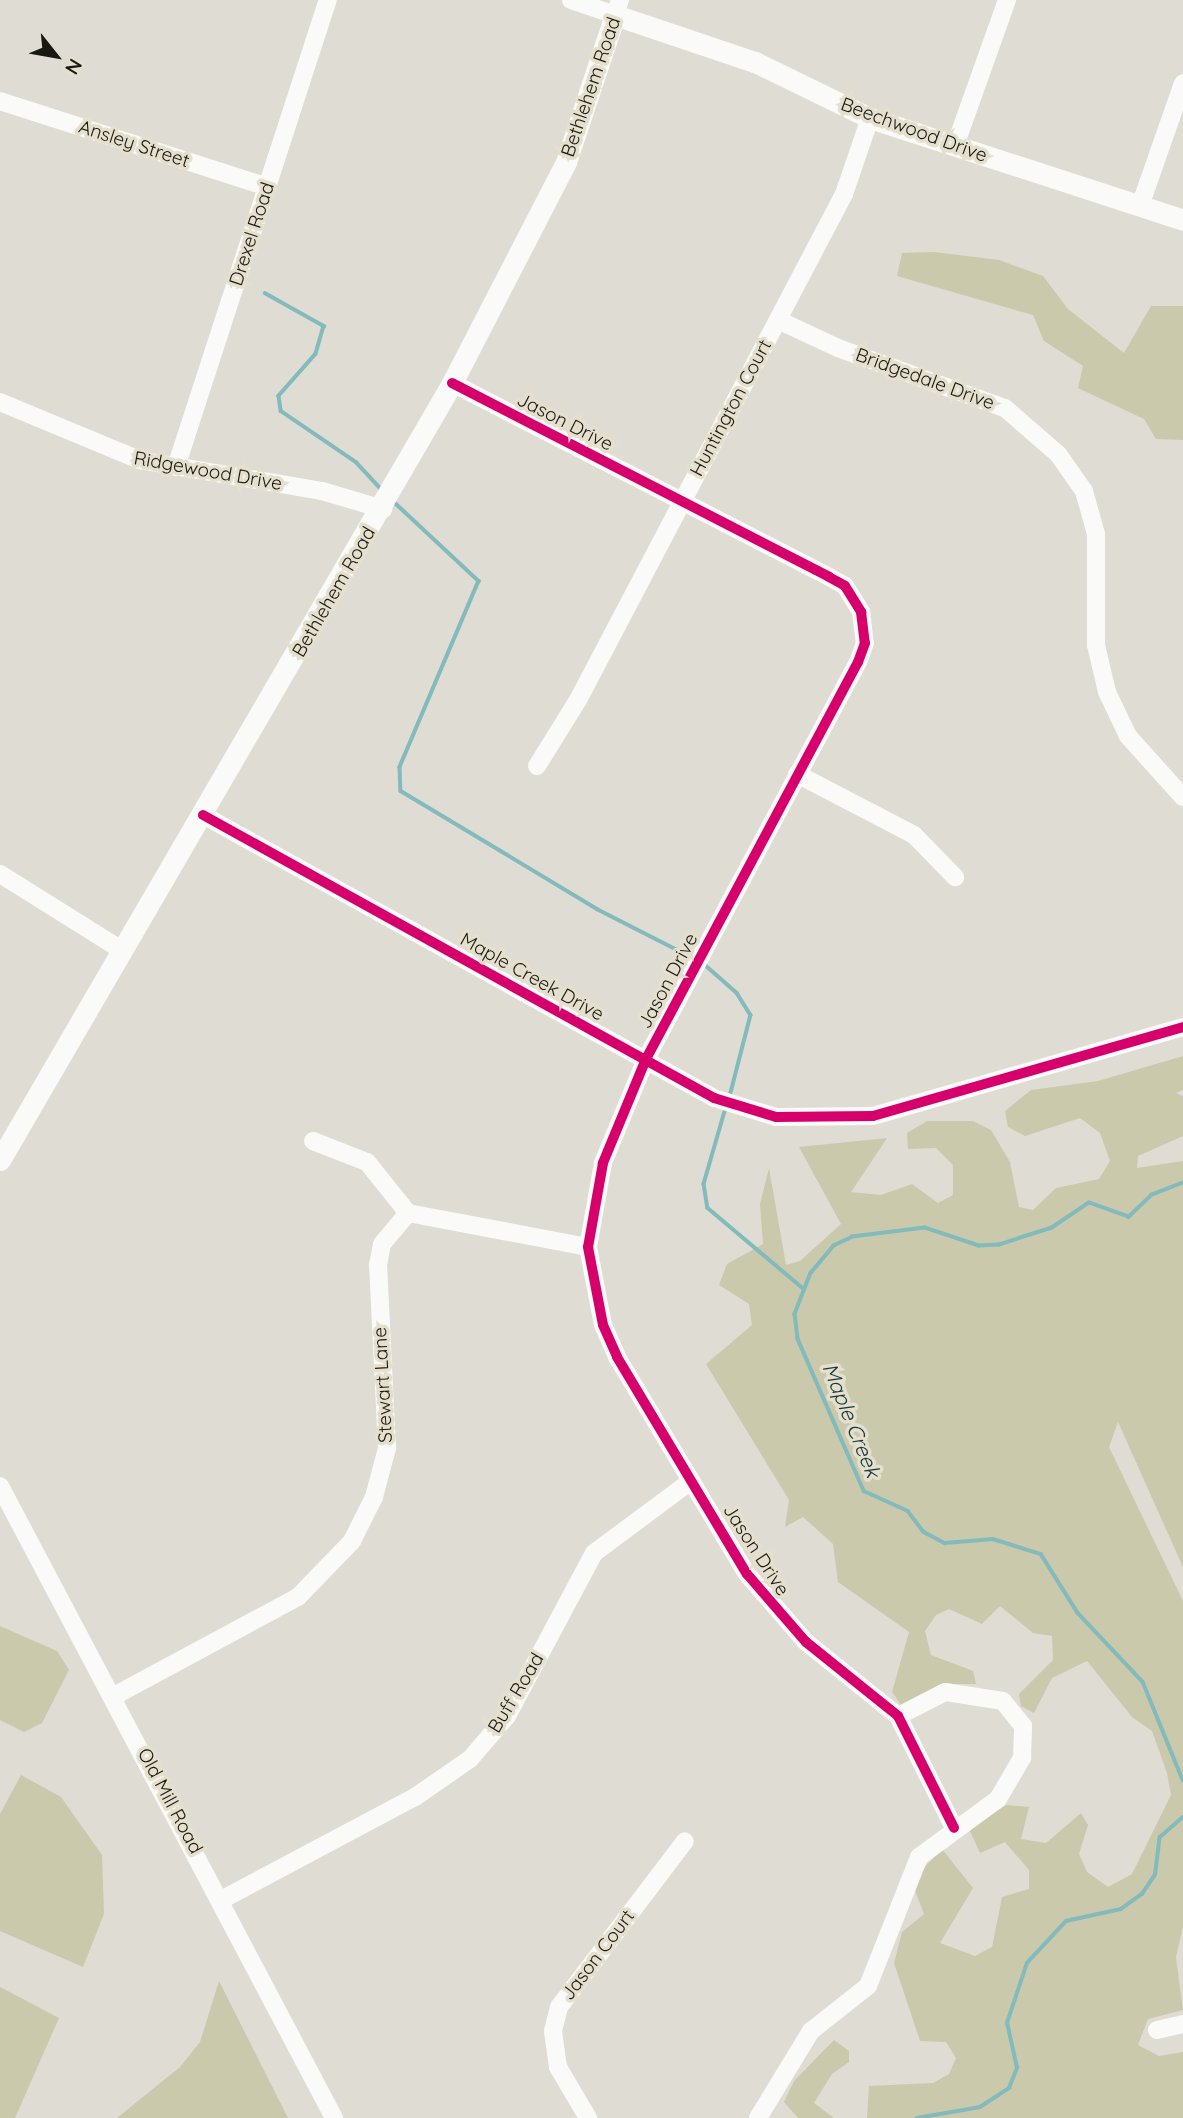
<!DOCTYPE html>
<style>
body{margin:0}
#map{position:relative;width:1183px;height:2118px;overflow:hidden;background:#dfdcd3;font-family:Quicksand,sans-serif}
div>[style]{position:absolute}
.green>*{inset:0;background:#cac9ab}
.stream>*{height:3.5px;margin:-1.75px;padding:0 1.75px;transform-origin:1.75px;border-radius:1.75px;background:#83babb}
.minor>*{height:18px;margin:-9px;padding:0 9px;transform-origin:9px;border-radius:9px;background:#fafaf8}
.major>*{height:21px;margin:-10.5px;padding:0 10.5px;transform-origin:10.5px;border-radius:10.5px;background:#fafaf8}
.cycleway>*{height:10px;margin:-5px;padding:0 5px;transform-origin:5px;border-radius:5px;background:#d6006c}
span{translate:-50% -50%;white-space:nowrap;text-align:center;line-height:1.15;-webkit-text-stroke:7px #e5dfcd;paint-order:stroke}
.street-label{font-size:19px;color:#191711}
.water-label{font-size:21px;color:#12393c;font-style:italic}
.north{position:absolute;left:21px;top:21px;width:70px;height:70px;-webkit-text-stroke:5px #e5dfcd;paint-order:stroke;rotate:121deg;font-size:19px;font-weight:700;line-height:28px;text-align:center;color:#191711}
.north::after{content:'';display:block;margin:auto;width:24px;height:32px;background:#191711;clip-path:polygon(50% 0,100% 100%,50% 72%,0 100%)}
</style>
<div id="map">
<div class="green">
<div style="clip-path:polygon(934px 252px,999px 260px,1043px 276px,1068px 309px,1124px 353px,1151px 306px,1183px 306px,1183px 440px,1156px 439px,1144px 419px,1078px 388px,1083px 366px,1044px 341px,1033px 315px,897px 276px,902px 253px)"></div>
<div style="clip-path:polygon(1183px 1056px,1183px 1090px,1176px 1093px,1183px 1096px,1183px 1136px,1138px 1156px,1137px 1168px,1183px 1161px,1183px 1567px,1118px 1422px,1109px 1447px,1183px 1601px,1183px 1927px,1176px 1957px,1183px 2010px,1148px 2019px,1138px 2045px,1159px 2056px,1183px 2052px,1183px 2118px,867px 2118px,869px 2086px,933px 2083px,949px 2074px,956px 2058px,946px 2042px,920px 2041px,894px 1963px,902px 1932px,924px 1914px,914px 1888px,923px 1869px,942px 1849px,973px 1888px,940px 1943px,975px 1956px,992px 1947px,1002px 1897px,1029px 1889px,1029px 1870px,1005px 1842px,980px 1853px,969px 1829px,1006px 1805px,1029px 1807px,1021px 1839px,1046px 1843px,1081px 1813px,1088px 1825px,1079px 1854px,1087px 1872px,1108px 1887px,1132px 1874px,1171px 1795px,1167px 1773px,1152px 1731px,1132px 1717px,1087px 1661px,1052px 1678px,1034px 1713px,1021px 1706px,1019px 1694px,1053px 1660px,1052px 1636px,1033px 1633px,1000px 1606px,982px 1624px,949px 1609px,936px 1615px,925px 1631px,931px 1655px,973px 1671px,976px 1684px,945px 1684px,901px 1705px,892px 1692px,909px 1632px,838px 1582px,833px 1544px,803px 1517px,785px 1527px,789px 1500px,706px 1364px,752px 1325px,749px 1304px,719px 1285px,727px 1264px,763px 1244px,760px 1204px,769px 1168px,786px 1265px,800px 1261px,841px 1224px,799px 1147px,887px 1138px,851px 1192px,881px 1195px,912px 1184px,938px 1203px,953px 1195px,953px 1165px,936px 1148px,908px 1149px,907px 1133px,927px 1121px,973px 1121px,991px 1130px,1010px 1162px,1019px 1207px,1033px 1210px,1056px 1188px,1099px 1179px,1110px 1161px,1100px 1133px,1080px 1118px,1025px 1136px,1008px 1127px,1005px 1111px,1031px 1090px,1098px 1081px)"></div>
<div style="clip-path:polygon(0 1626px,57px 1651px,69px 1670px,42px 1723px,24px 1732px,0 1720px)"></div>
<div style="clip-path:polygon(21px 1775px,61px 1797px,102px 1855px,104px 1914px,83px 1967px,0 1931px,0 1814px)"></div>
<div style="clip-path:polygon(219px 1981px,288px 2118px,117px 2118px,180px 2067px,200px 2042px)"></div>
<div style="clip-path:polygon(0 1987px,59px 2018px,15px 2118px,0 2118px)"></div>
<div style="clip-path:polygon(834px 2040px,849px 2051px,849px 2062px,832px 2074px,814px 2103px,834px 2118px,798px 2118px,784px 2102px,794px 2081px)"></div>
</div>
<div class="stream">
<div style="left:265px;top:293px;width:68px;rotate:29.2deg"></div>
<div style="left:324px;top:326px;width:29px;rotate:106deg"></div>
<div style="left:316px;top:354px;width:56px;rotate:131.4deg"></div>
<div style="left:279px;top:396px;width:15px;rotate:82deg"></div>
<div style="left:281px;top:411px;width:91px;rotate:34.2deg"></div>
<div style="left:356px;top:462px;width:38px;rotate:47deg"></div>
<div style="left:392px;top:500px;width:119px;rotate:43deg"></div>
<div style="left:479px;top:581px;width:202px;rotate:113deg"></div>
<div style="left:400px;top:767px;width:24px;rotate:88deg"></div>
<div style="left:401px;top:791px;width:229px;rotate:31deg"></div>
<div style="left:597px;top:909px;width:108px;rotate:27deg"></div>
<div style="left:703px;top:963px;width:45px;rotate:41.4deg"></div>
<div style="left:737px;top:993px;width:26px;rotate:58deg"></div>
<div style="left:751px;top:1015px;width:85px;rotate:104.4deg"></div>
<div style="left:726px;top:1108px;width:79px;rotate:106.1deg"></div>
<div style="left:704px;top:1184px;width:24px;rotate:81deg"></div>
<div style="left:708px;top:1208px;width:126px;rotate:40.2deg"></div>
<div style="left:1183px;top:1183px;width:33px;rotate:159deg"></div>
<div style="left:1152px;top:1195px;width:32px;rotate:136deg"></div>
<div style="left:1129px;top:1217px;width:42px;rotate:-160.7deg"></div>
<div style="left:1089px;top:1203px;width:45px;rotate:146deg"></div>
<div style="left:1052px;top:1228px;width:56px;rotate:162.2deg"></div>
<div style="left:999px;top:1245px;width:20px;rotate:177deg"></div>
<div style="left:979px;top:1246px;width:57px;rotate:-161.6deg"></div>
<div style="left:925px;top:1228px;width:73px;rotate:172.9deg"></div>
<div style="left:853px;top:1237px;width:21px;rotate:155deg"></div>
<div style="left:834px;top:1246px;width:35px;rotate:130deg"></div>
<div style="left:811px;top:1273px;width:44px;rotate:111.3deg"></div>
<div style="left:795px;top:1314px;width:25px;rotate:83deg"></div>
<div style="left:798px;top:1339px;width:166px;rotate:66.5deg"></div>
<div style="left:864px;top:1491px;width:48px;rotate:24.4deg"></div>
<div style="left:908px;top:1511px;width:26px;rotate:53deg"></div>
<div style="left:924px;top:1532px;width:24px;rotate:28deg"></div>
<div style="left:945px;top:1543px;width:48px;rotate:-4.8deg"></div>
<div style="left:993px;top:1539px;width:50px;rotate:17.4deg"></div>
<div style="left:1041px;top:1554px;width:70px;rotate:57.9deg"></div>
<div style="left:1078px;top:1613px;width:95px;rotate:46.7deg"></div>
<div style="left:1143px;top:1682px;width:106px;rotate:67.8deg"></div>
<div style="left:917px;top:2118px;width:64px;rotate:-9.9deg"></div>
<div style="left:980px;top:2107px;width:35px;rotate:-33deg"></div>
<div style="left:1009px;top:2088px;width:22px;rotate:-68deg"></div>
<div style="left:1017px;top:2068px;width:46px;rotate:-102.5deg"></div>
<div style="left:1007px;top:2023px;width:63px;rotate:-71.6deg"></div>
<div style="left:1027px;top:1963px;width:57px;rotate:-47.1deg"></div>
<div style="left:1066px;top:1921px;width:56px;rotate:-12.3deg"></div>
<div style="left:1121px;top:1909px;width:26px;rotate:-36deg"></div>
<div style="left:1142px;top:1894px;width:23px;rotate:-56deg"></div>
<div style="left:1155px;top:1875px;width:38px;rotate:-83deg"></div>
<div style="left:1160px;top:1837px;width:30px;rotate:-41deg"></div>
</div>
<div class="minor">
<div style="left:571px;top:0;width:46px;rotate:18.8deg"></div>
<div style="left:615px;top:15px;width:16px;rotate:-72deg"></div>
<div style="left:0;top:101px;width:281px;rotate:17.8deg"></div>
<div style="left:955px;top:146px;width:155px;rotate:-70.4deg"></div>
<div style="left:1140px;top:206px;width:130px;rotate:-70.7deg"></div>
<div style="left:778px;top:320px;width:66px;rotate:25deg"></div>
<div style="left:838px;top:348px;width:177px;rotate:19.8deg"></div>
<div style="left:1005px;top:408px;width:70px;rotate:41deg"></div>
<div style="left:1058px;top:454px;width:45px;rotate:54.9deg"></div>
<div style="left:1084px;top:491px;width:45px;rotate:74.4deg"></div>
<div style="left:1096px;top:534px;width:111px;rotate:90deg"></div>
<div style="left:1096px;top:645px;width:48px;rotate:76.8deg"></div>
<div style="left:1107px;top:692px;width:49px;rotate:64.5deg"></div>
<div style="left:1128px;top:736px;width:82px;rotate:48deg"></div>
<div style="left:452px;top:383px;width:424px;rotate:27.2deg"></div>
<div style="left:829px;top:577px;width:18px;rotate:29deg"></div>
<div style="left:845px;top:586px;width:31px;rotate:58deg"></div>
<div style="left:861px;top:612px;width:31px;rotate:83deg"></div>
<div style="left:865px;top:643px;width:20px;rotate:110deg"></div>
<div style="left:858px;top:662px;width:450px;rotate:118.1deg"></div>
<div style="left:646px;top:1059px;width:113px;rotate:112.5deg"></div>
<div style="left:603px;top:1163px;width:85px;rotate:100.1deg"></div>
<div style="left:588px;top:1247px;width:79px;rotate:79.1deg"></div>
<div style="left:603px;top:1325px;width:35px;rotate:66deg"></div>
<div style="left:617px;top:1357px;width:253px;rotate:59.1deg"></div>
<div style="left:747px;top:1574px;width:90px;rotate:49.1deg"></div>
<div style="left:806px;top:1642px;width:118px;rotate:38.8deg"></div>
<div style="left:898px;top:1716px;width:125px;rotate:63.4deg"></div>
<div style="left:0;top:402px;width:151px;rotate:22.6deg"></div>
<div style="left:139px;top:460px;width:186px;rotate:9.6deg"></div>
<div style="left:322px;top:491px;width:64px;rotate:16.4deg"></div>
<div style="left:176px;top:467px;width:491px;rotate:-72deg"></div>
<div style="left:537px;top:766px;width:78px;rotate:-58.2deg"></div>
<div style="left:578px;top:700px;width:572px;rotate:-62.27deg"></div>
<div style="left:844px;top:194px;width:80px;rotate:-71.1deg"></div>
<div style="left:797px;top:774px;width:132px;rotate:27.5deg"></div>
<div style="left:914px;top:835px;width:59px;rotate:45.7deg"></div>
<div style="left:203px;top:815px;width:584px;rotate:28.98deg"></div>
<div style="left:714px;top:1098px;width:65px;rotate:17deg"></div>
<div style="left:776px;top:1117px;width:97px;rotate:-0.6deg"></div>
<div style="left:873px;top:1116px;width:323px;rotate:-16deg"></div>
<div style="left:0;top:874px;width:145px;rotate:32deg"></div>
<div style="left:313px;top:1141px;width:58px;rotate:21.3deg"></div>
<div style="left:367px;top:1162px;width:65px;rotate:51.2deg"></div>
<div style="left:0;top:1486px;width:715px;rotate:62.14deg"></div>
<div style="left:114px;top:1696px;width:209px;rotate:-28.3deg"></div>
<div style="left:298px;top:1597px;width:78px;rotate:-46deg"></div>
<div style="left:352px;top:1541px;width:49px;rotate:-63.4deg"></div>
<div style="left:374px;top:1497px;width:51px;rotate:-75.1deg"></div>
<div style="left:387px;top:1448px;width:183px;rotate:-92.8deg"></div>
<div style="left:378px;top:1265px;width:21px;rotate:-79deg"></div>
<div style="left:382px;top:1244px;width:40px;rotate:-50deg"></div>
<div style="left:408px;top:1213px;width:183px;rotate:10.7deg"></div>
<div style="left:223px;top:1899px;width:217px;rotate:-28deg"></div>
<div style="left:415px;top:1797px;width:67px;rotate:-34.6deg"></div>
<div style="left:470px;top:1759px;width:57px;rotate:-49.3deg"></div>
<div style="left:507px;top:1716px;width:185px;rotate:-61.9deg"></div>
<div style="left:594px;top:1553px;width:121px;rotate:-36.6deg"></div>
<div style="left:1157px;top:2030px;width:27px;rotate:-13deg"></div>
<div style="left:588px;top:2118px;width:59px;rotate:-120.5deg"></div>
<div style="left:558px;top:2067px;width:36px;rotate:-98deg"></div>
<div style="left:553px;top:2031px;width:25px;rotate:-76deg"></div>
<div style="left:559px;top:2007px;width:208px;rotate:-52.8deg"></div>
<div style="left:758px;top:2118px;width:102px;rotate:-58.7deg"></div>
<div style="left:811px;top:2031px;width:73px;rotate:-38.3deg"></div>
<div style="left:868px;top:1986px;width:139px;rotate:-68.4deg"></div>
<div style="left:919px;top:1857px;width:98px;rotate:-36.3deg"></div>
<div style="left:998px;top:1799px;width:48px;rotate:-59.7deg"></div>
<div style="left:1022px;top:1758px;width:32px;rotate:-88deg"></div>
<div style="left:1023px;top:1726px;width:32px;rotate:-129deg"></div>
<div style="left:1003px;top:1701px;width:59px;rotate:-171.2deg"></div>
<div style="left:945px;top:1692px;width:53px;rotate:152.9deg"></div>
</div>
<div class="major">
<div style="left:0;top:1160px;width:899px;rotate:-59.81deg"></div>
<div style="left:452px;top:383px;width:249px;rotate:-62.7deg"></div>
<div style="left:566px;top:162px;width:155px;rotate:-71.6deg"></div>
<div style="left:615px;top:15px;width:148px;rotate:18.6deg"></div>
<div style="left:755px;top:62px;width:128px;rotate:26deg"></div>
<div style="left:870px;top:118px;width:329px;rotate:18deg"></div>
</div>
<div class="cycleway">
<div style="left:452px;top:383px;width:424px;rotate:27.2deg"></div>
<div style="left:829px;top:577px;width:18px;rotate:29deg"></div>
<div style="left:845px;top:586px;width:31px;rotate:58deg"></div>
<div style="left:861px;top:612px;width:31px;rotate:83deg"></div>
<div style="left:865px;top:643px;width:20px;rotate:110deg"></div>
<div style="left:858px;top:662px;width:450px;rotate:118.1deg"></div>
<div style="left:646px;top:1059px;width:113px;rotate:112.5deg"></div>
<div style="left:603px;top:1163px;width:85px;rotate:100.1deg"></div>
<div style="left:588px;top:1247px;width:79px;rotate:79.1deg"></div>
<div style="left:603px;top:1325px;width:35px;rotate:66deg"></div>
<div style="left:617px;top:1357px;width:253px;rotate:59.1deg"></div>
<div style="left:747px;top:1574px;width:90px;rotate:49.1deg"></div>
<div style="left:806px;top:1642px;width:118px;rotate:38.8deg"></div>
<div style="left:898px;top:1716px;width:125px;rotate:63.4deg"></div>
<div style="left:203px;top:815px;width:584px;rotate:28.98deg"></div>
<div style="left:714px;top:1098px;width:65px;rotate:17deg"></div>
<div style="left:776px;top:1117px;width:97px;rotate:-0.6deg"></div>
<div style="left:873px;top:1116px;width:323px;rotate:-16deg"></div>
</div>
<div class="street-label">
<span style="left:591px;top:87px;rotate:-71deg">Bethlehem Road</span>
<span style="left:914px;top:130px;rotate:20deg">Beechwood Drive</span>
<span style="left:134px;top:144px;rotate:18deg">Ansley Street</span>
<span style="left:252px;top:234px;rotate:-72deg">Drexel Road</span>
<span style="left:925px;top:379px;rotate:20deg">Bridgedale Drive</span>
<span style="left:731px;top:408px;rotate:-62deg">Huntington Court</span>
<span style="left:565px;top:422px;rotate:27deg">Jason Drive</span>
<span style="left:208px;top:471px;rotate:10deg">Ridgewood Drive</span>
<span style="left:334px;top:592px;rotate:-60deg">Bethlehem Road</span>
<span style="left:532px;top:977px;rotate:29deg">Maple Creek Drive</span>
<span style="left:668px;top:981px;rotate:-62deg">Jason Drive</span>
<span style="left:383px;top:1385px;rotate:-93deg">Stewart Lane</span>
<span style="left:756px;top:1550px;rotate:57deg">Jason Drive</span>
<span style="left:516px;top:1693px;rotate:-59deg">Buff Road</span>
<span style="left:170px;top:1801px;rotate:62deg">Old Mill Road</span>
<span style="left:598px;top:1955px;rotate:-53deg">Jason Court</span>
</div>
<div class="water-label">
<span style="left:852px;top:1420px;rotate:68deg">Maple Creek</span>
</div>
<div class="north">N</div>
</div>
